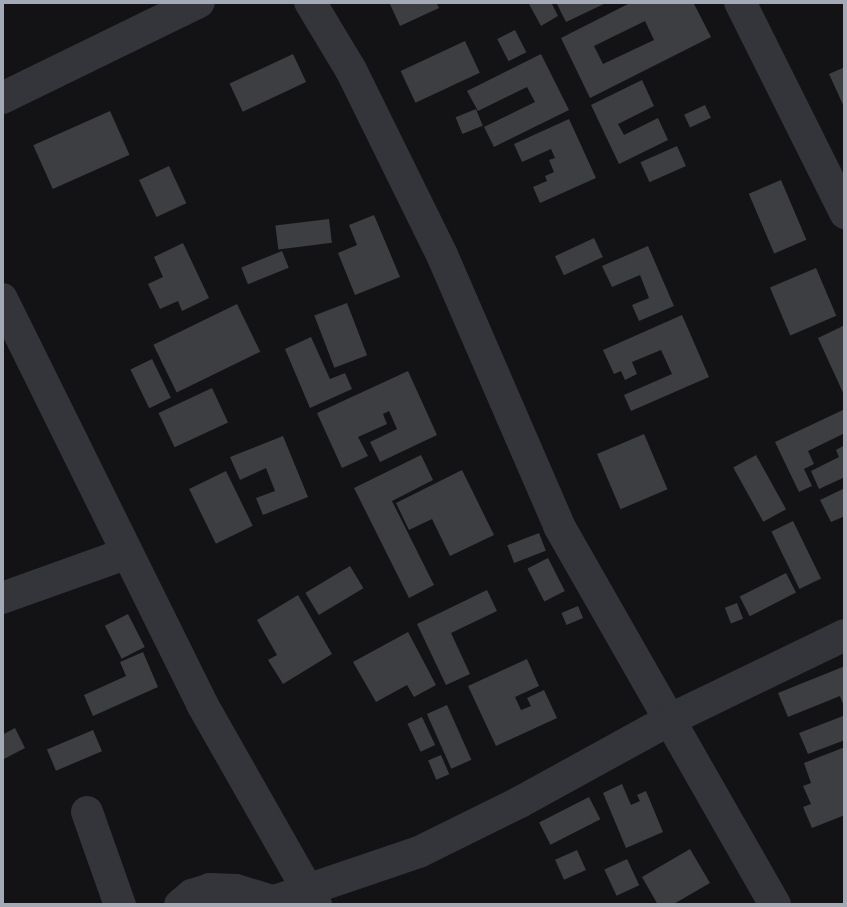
<!DOCTYPE html>
<style>
body{margin:0}
#map{position:relative;width:847px;height:907px;overflow:hidden;background:#131315;font-family:"Varela Round",sans-serif}
div>[style]{position:absolute}
.building>*{inset:0;background:#3d3e42;transform-origin:0 0}
.street>*{height:32px;margin:-16px;padding:0 16px;transform-origin:16px;border-radius:16px;background:#34353a}
span{translate:-50% -50%;white-space:nowrap;text-align:center;line-height:1.15;-webkit-text-stroke:7px #0e0e10;paint-order:stroke}
.frame{position:absolute;inset:0;border:4px solid #a4aab5;pointer-events:none}
</style>
<div id="map">
<div class="building">
<div style="clip-path:polygon(389px 2px,436px 2px,439px 8px,400px 26px)"></div>
<div style="clip-path:polygon(528px 2px,551px 2px,558px 16px,541px 26px)"></div>
<div style="clip-path:polygon(556px 2px,608px 2px,566px 22px)"></div>
<div style="clip-path:polygon(evenodd,632px 2px,693px 2px,711px 37px,590px 98px,561px 38px,632px 2px,645px 21px,654px 40px,603px 64px,594px 46px,645px 21px)"></div>
<div style="left:515px;top:30px;width:25px;height:20px;rotate:63deg"></div>
<div style="left:465px;top:41px;width:35px;height:71px;rotate:65deg"></div>
<div style="left:293px;top:54px;width:31px;height:70px;rotate:65deg"></div>
<div style="clip-path:polygon(541px 54px,569px 110px,494px 147px,484px 127px,535px 102px,527px 87px,478px 111px,467px 91px)"></div>
<div style="clip-path:polygon(845px 67px,845px 109px,829px 74px)"></div>
<div style="clip-path:polygon(642px 80px,654px 106px,618px 124px,624px 135px,658px 118px,668px 140px,619px 164px,591px 105px)"></div>
<div style="left:705px;top:105px;width:14px;height:23px;rotate:65deg"></div>
<div style="left:476px;top:109px;width:18px;height:22px;rotate:68deg"></div>
<div style="left:110px;top:111px;width:48px;height:84px;rotate:66deg"></div>
<div style="clip-path:polygon(569px 119px,596px 178px,540px 203px,533px 187px,547px 181px,545px 176px,554px 172px,549px 160px,555px 158px,551px 149px,522px 162px,514px 144px)"></div>
<div style="left:677px;top:146px;width:22px;height:40px;rotate:66deg"></div>
<div style="left:169px;top:166px;width:41px;height:33px;rotate:65deg"></div>
<div style="left:781px;top:180px;width:65px;height:35px;rotate:67deg"></div>
<div style="clip-path:polygon(374px 215px,400px 277px,355px 295px,338px 253px,357px 245px,349px 225px)"></div>
<div style="left:329px;top:219px;width:24px;height:54px;rotate:83deg"></div>
<div style="left:594px;top:238px;width:21px;height:43px;rotate:65deg"></div>
<div style="clip-path:polygon(183px 243px,209px 298px,182px 311px,178px 301px,160px 309px,148px 284px,163px 277px,154px 257px)"></div>
<div style="clip-path:polygon(648px 246px,674px 306px,639px 321px,632px 305px,649px 298px,640px 275px,612px 287px,602px 266px)"></div>
<div style="left:282px;top:251px;width:18px;height:44px;rotate:68deg"></div>
<div style="left:816px;top:268px;width:52px;height:50px;rotate:67deg"></div>
<div style="left:347px;top:303px;width:56px;height:35px;rotate:69deg"></div>
<div style="left:237px;top:304px;width:53px;height:93px;rotate:64deg"></div>
<div style="clip-path:polygon(682px 315px,709px 377px,631px 411px,624px 395px,672px 374px,661px 350px,632px 362px,637px 374px,625px 380px,621px 371px,614px 374px,603px 350px)"></div>
<div style="clip-path:polygon(845px 325px,845px 397px,818px 338px)"></div>
<div style="clip-path:polygon(311px 337px,330px 379px,345px 373px,352px 389px,310px 408px,285px 349px)"></div>
<div style="left:152px;top:359px;width:43px;height:24px;rotate:64deg"></div>
<div style="clip-path:polygon(408px 371px,437px 435px,380px 462px,370px 442px,397px 429px,389px 411px,383px 414px,387px 424px,358px 437px,368px 456px,342px 468px,317px 413px)"></div>
<div style="left:212px;top:388px;width:38px;height:59px;rotate:65deg"></div>
<div style="clip-path:polygon(845px 409px,845px 433px,808px 451px,814px 464px,804px 469px,812px 486px,799px 492px,775px 442px)"></div>
<div style="left:644px;top:434px;width:60px;height:51px;rotate:67deg"></div>
<div style="clip-path:polygon(283px 436px,308px 497px,263px 515px,256px 498px,275px 491px,266px 468px,240px 480px,230px 457px)"></div>
<div style="clip-path:polygon(845px 445px,845px 477px,819px 489px,811px 471px,839px 457px,836px 450px)"></div>
<div style="clip-path:polygon(421px 455px,433px 480px,392px 501px,434px 585px,409px 598px,354px 488px)"></div>
<div style="left:756px;top:455px;width:62px;height:26px;rotate:61deg"></div>
<div style="clip-path:polygon(462px 470px,494px 535px,450px 556px,432px 519px,409px 530px,396px 503px)"></div>
<div style="left:226px;top:471px;width:61px;height:41px;rotate:64deg"></div>
<div style="clip-path:polygon(845px 488px,845px 516px,831px 522px,820px 500px)"></div>
<div style="left:793px;top:521px;width:64px;height:24px;rotate:64deg"></div>
<div style="left:539px;top:533px;width:19px;height:34px;rotate:69deg"></div>
<div style="left:548px;top:558px;width:37px;height:23px;rotate:63deg"></div>
<div style="left:350px;top:566px;width:26px;height:52px;rotate:59deg"></div>
<div style="left:786px;top:573px;width:22px;height:52px;rotate:63deg"></div>
<div style="clip-path:polygon(487px 590px,497px 611px,451px 633px,470px 674px,446px 685px,417px 624px)"></div>
<div style="clip-path:polygon(298px 595px,332px 654px,283px 684px,268px 660px,277px 655px,257px 620px)"></div>
<div style="left:737px;top:603px;width:17px;height:13px;rotate:69deg"></div>
<div style="left:578px;top:606px;width:13px;height:18px;rotate:67deg"></div>
<div style="left:128px;top:614px;width:37px;height:26px;rotate:63deg"></div>
<div style="clip-path:polygon(408px 632px,436px 685px,414px 697px,407px 685px,376px 702px,353px 662px)"></div>
<div style="clip-path:polygon(143px 652px,158px 687px,93px 716px,84px 695px,126px 676px,120px 662px)"></div>
<div style="clip-path:polygon(527px 659px,539px 686px,515px 697px,521px 710px,531px 706px,527px 698px,544px 690px,557px 718px,496px 746px,468px 686px)"></div>
<div style="clip-path:polygon(845px 666px,845px 709px,840px 696px,788px 717px,778px 693px)"></div>
<div style="left:447px;top:705px;width:60px;height:22px;rotate:66deg"></div>
<div style="clip-path:polygon(843px 716px,845px 740px,808px 754px,799px 733px)"></div>
<div style="left:422px;top:717px;width:31px;height:16px;rotate:65deg"></div>
<div style="clip-path:polygon(15px 728px,25px 748px,2px 760px,2px 735px)"></div>
<div style="left:93px;top:730px;width:23px;height:50px;rotate:67deg"></div>
<div style="clip-path:polygon(845px 747px,845px 815px,812px 828px,803px 807px,811px 804px,803px 786px,811px 783px,804px 763px)"></div>
<div style="left:441px;top:755px;width:21px;height:14px;rotate:67deg"></div>
<div style="clip-path:polygon(622px 784px,631px 805px,640px 801px,637px 795px,646px 791px,663px 832px,626px 848px,603px 793px)"></div>
<div style="left:589px;top:797px;width:25px;height:56px;rotate:63deg"></div>
<div style="clip-path:polygon(690px 849px,710px 883px,672px 905px,658px 905px,642px 877px)"></div>
<div style="left:577px;top:850px;width:22px;height:24px;rotate:66deg"></div>
<div style="left:627px;top:859px;width:29px;height:25px;rotate:65deg"></div>
</div>
<div class="street">
<div style="left:310px;top:2px;width:79px;rotate:58.9deg"></div>
<div style="left:351px;top:70px;width:206px;rotate:63.8deg"></div>
<div style="left:442px;top:255px;width:295px;rotate:66.6deg"></div>
<div style="left:559px;top:526px;width:436px;rotate:60.3deg"></div>
<div style="left:740px;top:2px;width:236px;rotate:63.5deg"></div>
<div style="left:2px;top:98px;width:219px;rotate:-26deg"></div>
<div style="left:2px;top:299px;width:452px;rotate:63.7deg"></div>
<div style="left:202px;top:704px;width:231px;rotate:60.4deg"></div>
<div style="left:2px;top:598px;width:131px;rotate:-19.7deg"></div>
<div style="left:87px;top:812px;width:99px;rotate:70.5deg"></div>
<div style="left:180px;top:905px;width:16px;rotate:-40deg"></div>
<div style="left:192px;top:895px;width:19px;rotate:-18deg"></div>
<div style="left:210px;top:889px;width:26px;rotate:2deg"></div>
<div style="left:236px;top:890px;width:38px;rotate:17deg"></div>
<div style="left:272px;top:901px;width:4px;rotate:90deg"></div>
<div style="left:263px;top:905px;width:165px;rotate:-18.8deg"></div>
<div style="left:419px;top:852px;width:113px;rotate:-26.3deg"></div>
<div style="left:520px;top:802px;width:172px;rotate:-28.8deg"></div>
<div style="left:671px;top:719px;width:193px;rotate:-25.8deg"></div>
</div>
<div class="frame"></div>
</div>
